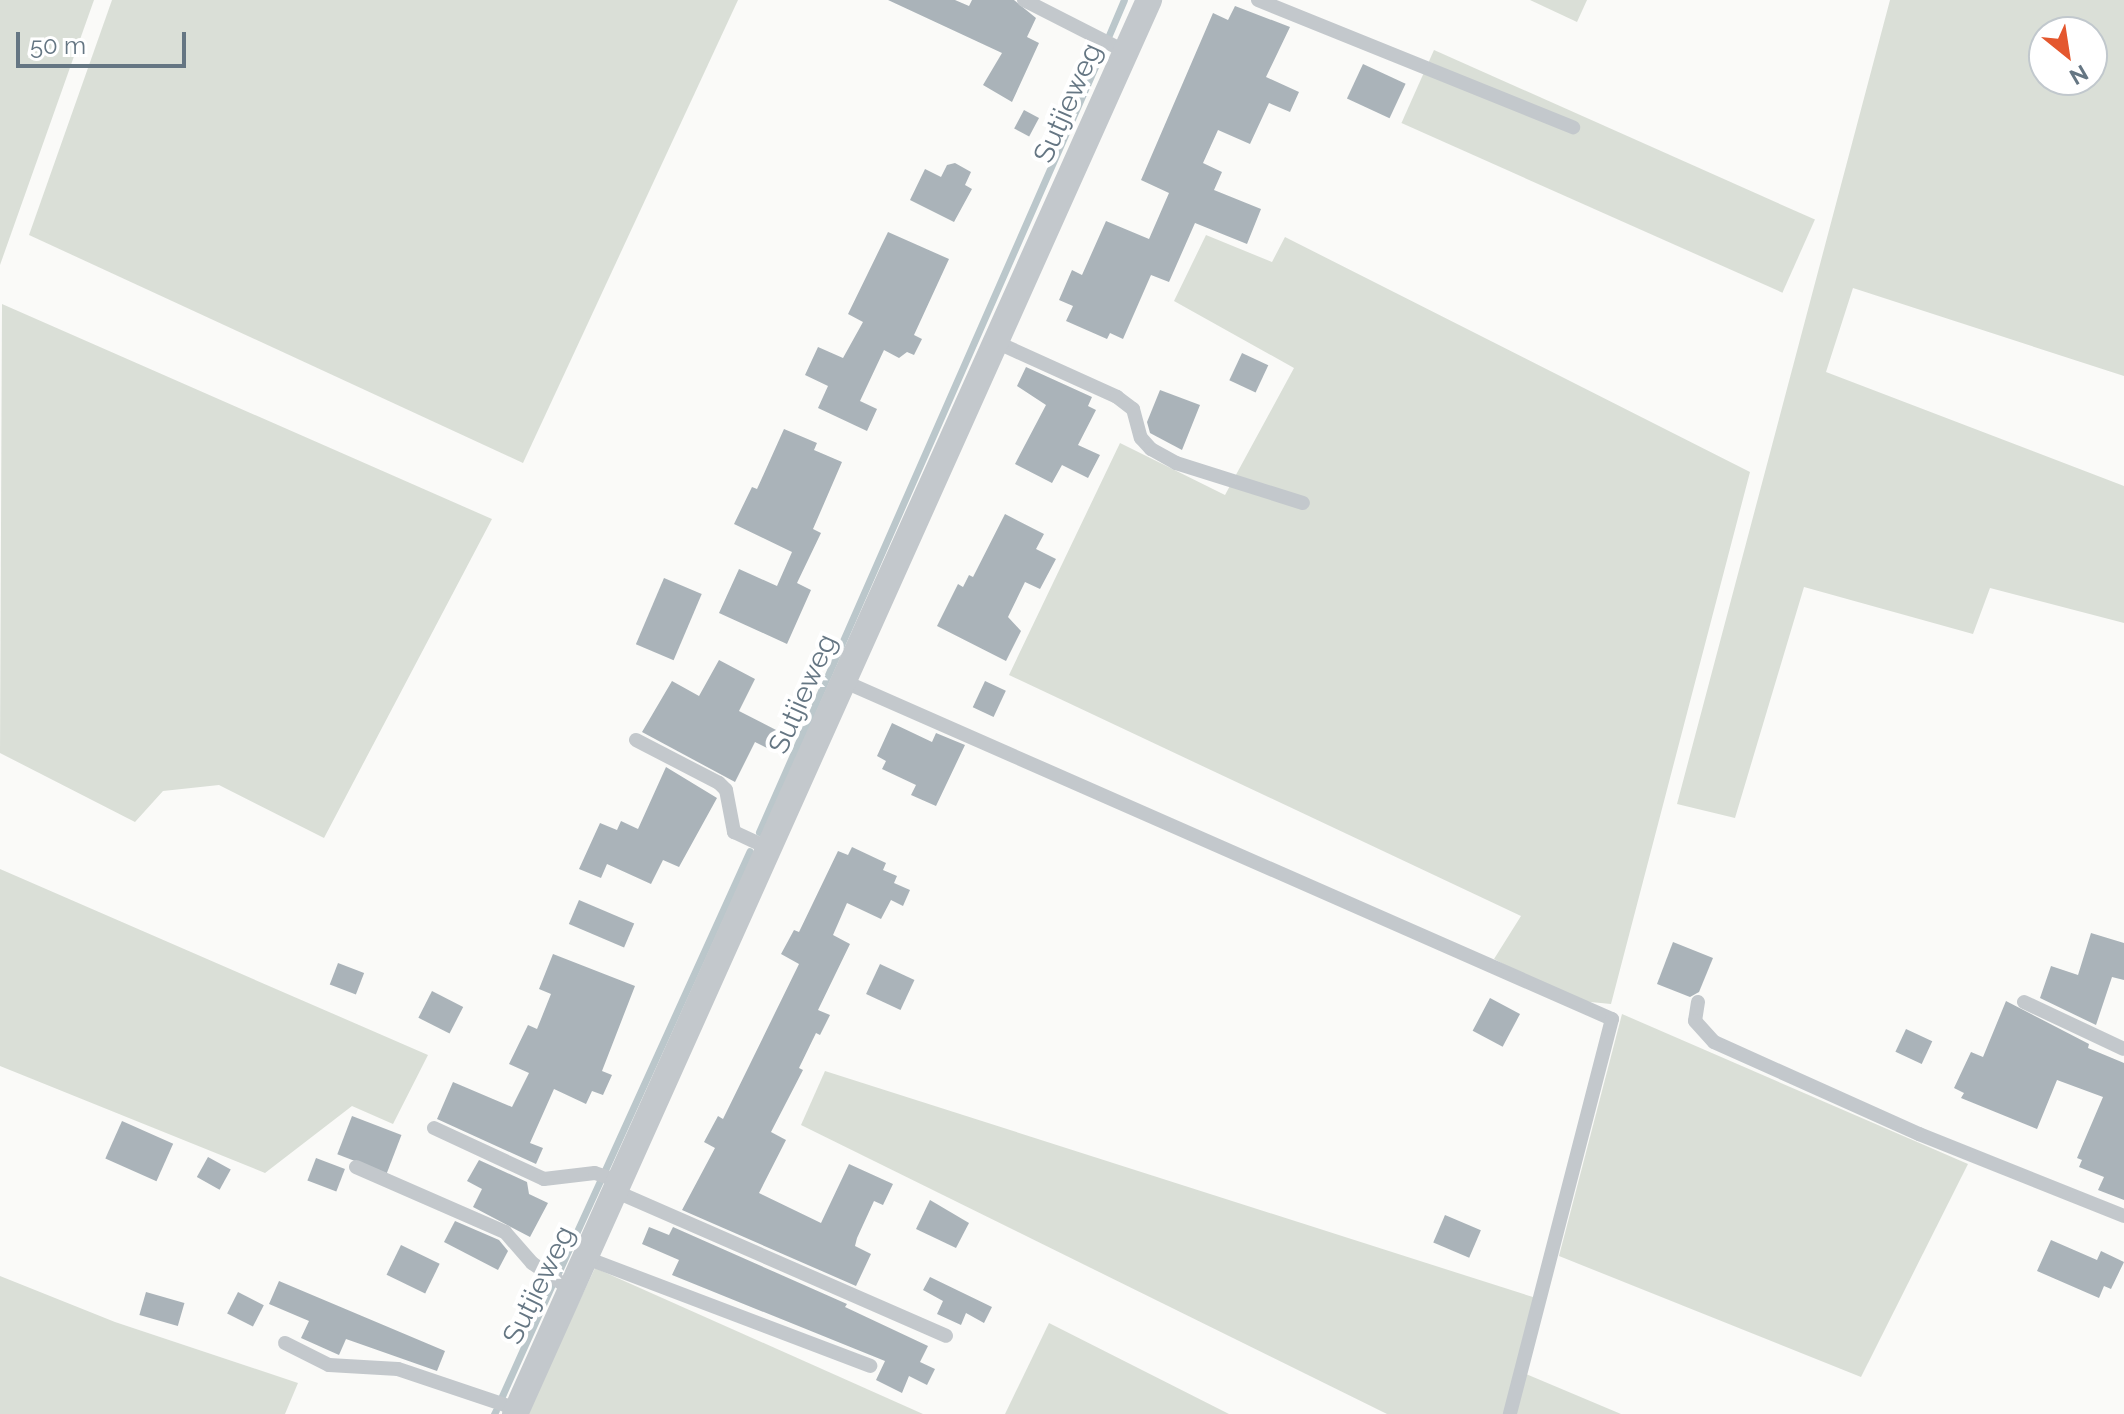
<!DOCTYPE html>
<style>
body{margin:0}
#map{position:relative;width:2124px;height:1414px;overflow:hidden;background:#fafaf8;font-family:Raleway,sans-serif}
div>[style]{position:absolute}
.green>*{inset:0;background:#dadfd7;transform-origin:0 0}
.stream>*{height:7px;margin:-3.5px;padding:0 3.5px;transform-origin:3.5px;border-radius:3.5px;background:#bbc7cb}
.building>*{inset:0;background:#aab3b9;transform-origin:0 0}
.lane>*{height:14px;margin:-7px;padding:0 7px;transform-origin:7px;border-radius:7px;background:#c3c8cc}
.street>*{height:26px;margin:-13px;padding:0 13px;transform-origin:13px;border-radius:13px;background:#c3c8cc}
span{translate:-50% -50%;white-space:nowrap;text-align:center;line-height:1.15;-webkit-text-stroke:8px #fff;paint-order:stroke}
.street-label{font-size:28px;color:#657683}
.north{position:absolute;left:2028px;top:16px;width:80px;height:80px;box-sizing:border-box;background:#fff;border:2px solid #c1c8cd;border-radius:50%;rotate:150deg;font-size:22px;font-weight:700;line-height:32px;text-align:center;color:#657683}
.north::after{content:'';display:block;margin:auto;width:28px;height:36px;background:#e4572e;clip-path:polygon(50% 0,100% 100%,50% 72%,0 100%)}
.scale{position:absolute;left:16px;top:32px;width:170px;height:36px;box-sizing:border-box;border:4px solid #657683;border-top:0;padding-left:10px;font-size:24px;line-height:28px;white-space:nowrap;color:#657683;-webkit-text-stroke:6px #fff;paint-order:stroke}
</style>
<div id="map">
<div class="green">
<div style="clip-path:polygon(0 0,94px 0,0 265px)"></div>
<div style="clip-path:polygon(112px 0,738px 0,523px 463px,29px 235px)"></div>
<div style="clip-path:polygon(1530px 0,1587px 0,1577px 22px)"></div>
<div style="clip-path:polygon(evenodd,1890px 0,2124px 0,2124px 376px,1853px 288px,1826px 372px,2124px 486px,2124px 623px,1990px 588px,1973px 634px,1804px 587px,1735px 818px,1677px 804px,1890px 0,2044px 32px,2092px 32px,2092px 80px,2044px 80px,2044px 32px)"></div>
<div style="left:1434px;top:50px;width:417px;height:80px;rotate:24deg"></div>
<div style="clip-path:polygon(1206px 235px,1272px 262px,1285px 237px,1750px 472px,1611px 1004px,1570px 1000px,1494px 959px,1521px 916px,1009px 675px,1120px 443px,1225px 495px,1294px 368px,1174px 301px)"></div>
<div style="clip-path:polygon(2px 304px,492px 519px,324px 838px,219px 785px,163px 791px,135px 822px,0 753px)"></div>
<div style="clip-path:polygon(0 869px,428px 1055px,393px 1124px,352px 1106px,265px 1173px,0 1066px)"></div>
<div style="clip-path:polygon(1622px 1014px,1968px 1164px,1861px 1377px,1559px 1256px)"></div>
<div style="clip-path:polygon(825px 1071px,1536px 1298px,1504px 1414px,1387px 1414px,801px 1125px)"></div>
<div style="clip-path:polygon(595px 1268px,923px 1414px,526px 1414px)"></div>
<div style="clip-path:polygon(0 1276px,115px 1322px,298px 1383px,285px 1414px,0 1414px)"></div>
<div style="clip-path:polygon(1049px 1323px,1229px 1414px,1005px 1414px)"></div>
<div style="clip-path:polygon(1526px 1374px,1621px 1414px,1515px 1414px)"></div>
</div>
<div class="stream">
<div style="left:1109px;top:35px;width:38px;rotate:-67deg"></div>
<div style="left:759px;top:832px;width:851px;rotate:-66.3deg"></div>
<div style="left:605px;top:1170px;width:350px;rotate:-65.6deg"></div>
<div style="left:558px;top:1273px;width:101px;rotate:-65.5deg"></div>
<div style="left:502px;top:1396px;width:123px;rotate:-65.9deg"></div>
<div style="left:494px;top:1414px;width:4px;rotate:-63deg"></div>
</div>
<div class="building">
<div style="clip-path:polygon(888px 0,955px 0,969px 6px,972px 0,1014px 0,1036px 18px,1027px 37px,1039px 43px,1012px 102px,983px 85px,1002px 53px)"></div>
<div style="clip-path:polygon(1235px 6px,1290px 27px,1266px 77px,1299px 92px,1290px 112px,1269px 103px,1250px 144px,1218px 130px,1203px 163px,1222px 172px,1214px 190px,1261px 209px,1247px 244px,1195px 223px,1169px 282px,1151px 275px,1123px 339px,1110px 333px,1107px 339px,1066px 321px,1073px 306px,1059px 300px,1072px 270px,1082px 275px,1106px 221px,1149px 239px,1169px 193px,1141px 180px,1213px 13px,1228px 20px)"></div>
<div style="left:1363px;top:64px;width:47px;height:38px;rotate:25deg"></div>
<div style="left:1024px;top:110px;width:17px;height:21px;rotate:28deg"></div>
<div style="clip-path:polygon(955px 163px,971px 172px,965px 185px,972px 189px,954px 222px,910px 200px,925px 169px,941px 177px,947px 165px)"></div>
<div style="clip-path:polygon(888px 232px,949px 259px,914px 335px,922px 339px,914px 355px,907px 352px,899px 358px,884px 350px,860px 401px,877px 409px,867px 431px,818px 408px,828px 386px,805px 375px,818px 347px,843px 358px,863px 322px,848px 314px)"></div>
<div style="left:1242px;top:353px;width:29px;height:30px;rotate:25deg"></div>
<div style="clip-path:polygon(1026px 367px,1092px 397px,1088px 406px,1096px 410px,1078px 445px,1100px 455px,1088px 478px,1062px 465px,1052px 483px,1015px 464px,1046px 405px,1017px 386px)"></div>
<div style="clip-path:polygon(1160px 390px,1200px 405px,1182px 450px,1150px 433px,1147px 422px)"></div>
<div style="clip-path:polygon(784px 429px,817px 443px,814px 450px,842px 462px,813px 529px,821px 533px,797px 583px,811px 590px,787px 644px,719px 613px,739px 569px,777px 586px,792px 552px,734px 524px,752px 487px,757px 489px)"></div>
<div style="clip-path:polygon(1005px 514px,1044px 534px,1036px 549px,1056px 559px,1040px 589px,1025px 582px,1008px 617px,1021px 631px,1006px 661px,937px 626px,958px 584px,963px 587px,969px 575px,973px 577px)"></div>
<div style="left:664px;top:578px;width:41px;height:72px;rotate:23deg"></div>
<div style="clip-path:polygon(719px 660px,755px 679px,739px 711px,780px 732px,771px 750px,755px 742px,735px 782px,642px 732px,672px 681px,699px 696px)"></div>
<div style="left:985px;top:681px;width:23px;height:29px;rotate:25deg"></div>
<div style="clip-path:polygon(892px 723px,932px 742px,936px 733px,965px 745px,936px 806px,911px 795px,916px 785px,882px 769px,886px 761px,877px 756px)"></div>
<div style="clip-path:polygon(666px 767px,717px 798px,679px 867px,663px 860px,651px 884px,607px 864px,601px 878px,579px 869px,600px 823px,617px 830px,621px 821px,638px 829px)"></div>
<div style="clip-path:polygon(852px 847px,886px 863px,883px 870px,897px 876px,894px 883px,910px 890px,903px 906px,891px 900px,881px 919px,847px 903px,833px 935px,850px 944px,818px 1010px,830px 1015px,820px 1035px,816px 1033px,799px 1068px,803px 1070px,771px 1132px,786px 1140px,759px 1193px,821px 1223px,849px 1164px,893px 1184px,883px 1205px,874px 1201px,857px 1238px,855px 1246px,871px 1254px,856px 1286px,682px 1210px,715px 1148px,704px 1142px,718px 1116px,723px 1119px,799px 964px,781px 954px,794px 930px,799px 932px,838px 851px,848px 855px)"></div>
<div style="left:579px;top:900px;width:60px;height:26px;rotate:23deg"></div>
<div style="clip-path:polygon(2091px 933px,2124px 943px,2124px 980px,2112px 977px,2096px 1025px,2040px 998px,2051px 966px,2078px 975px)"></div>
<div style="clip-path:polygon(1673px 942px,1713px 958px,1699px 992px,1690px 997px,1657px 984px)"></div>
<div style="clip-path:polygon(553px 954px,635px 986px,602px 1071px,612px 1075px,603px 1095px,592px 1091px,586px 1104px,554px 1089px,530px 1143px,543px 1148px,536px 1164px,437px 1119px,453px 1082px,512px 1107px,529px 1073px,509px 1064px,528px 1025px,537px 1029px,551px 994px,539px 989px)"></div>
<div style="left:338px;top:963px;width:28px;height:23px;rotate:21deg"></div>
<div style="left:880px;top:964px;width:38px;height:33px;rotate:25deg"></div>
<div style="left:432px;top:991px;width:35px;height:30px;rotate:27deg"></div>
<div style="left:1490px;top:998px;width:34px;height:37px;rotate:28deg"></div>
<div style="clip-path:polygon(2006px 1001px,2089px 1044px,2088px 1048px,2124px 1063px,2124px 1200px,2098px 1190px,2104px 1177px,2079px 1167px,2082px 1160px,2077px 1158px,2103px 1097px,2057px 1080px,2037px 1129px,1961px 1098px,1964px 1093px,1954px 1088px,1971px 1052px,1983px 1057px)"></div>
<div style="left:1906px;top:1029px;width:29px;height:25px;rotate:25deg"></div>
<div style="left:352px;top:1116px;width:53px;height:41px;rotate:21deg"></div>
<div style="left:122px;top:1121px;width:56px;height:41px;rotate:24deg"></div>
<div style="left:208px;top:1157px;width:26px;height:23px;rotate:29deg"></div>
<div style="left:316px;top:1158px;width:31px;height:24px;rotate:21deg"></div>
<div style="clip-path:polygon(479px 1160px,527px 1182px,529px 1194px,548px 1203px,530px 1237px,473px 1207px,482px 1189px,467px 1181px)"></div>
<div style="clip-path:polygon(930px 1200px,969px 1223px,956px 1248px,916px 1229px)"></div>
<div style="left:1445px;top:1215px;width:39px;height:30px;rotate:23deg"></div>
<div style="clip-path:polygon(455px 1221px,499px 1240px,508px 1251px,498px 1270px,444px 1242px)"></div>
<div style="clip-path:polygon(649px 1227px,669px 1235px,673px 1227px,847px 1304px,845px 1307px,928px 1346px,920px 1362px,935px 1369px,927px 1385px,909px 1376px,902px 1393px,876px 1380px,885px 1361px,672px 1275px,679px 1260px,642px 1244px)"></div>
<div style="clip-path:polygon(2051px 1240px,2097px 1260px,2101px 1251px,2124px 1262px,2111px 1289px,2104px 1286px,2099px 1298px,2037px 1271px)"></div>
<div style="left:401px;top:1245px;width:43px;height:33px;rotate:26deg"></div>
<div style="clip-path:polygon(930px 1277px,992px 1307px,984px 1323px,966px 1313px,961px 1325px,937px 1314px,943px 1301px,923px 1290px)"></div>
<div style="clip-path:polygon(279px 1281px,445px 1351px,437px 1371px,346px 1339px,339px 1355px,301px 1338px,309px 1321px,269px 1304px)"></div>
<div style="left:146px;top:1292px;width:40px;height:24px;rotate:16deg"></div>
<div style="left:238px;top:1292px;width:29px;height:24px;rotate:27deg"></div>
</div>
<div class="lane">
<div style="left:1024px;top:0;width:114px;rotate:27deg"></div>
<div style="left:1258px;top:0;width:340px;rotate:22deg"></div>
<div style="left:996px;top:342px;width:133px;rotate:24.4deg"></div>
<div style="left:1117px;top:397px;width:20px;rotate:37deg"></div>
<div style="left:1133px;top:409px;width:30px;rotate:75deg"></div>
<div style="left:1141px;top:438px;width:15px;rotate:48deg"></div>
<div style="left:1151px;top:449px;width:29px;rotate:29deg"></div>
<div style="left:1176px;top:463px;width:133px;rotate:17.5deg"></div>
<div style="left:843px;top:681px;width:840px;rotate:23.73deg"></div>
<div style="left:1612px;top:1019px;width:408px;rotate:104.5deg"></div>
<div style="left:636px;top:740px;width:93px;rotate:27.4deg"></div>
<div style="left:719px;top:783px;width:10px;rotate:45deg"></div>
<div style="left:726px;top:790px;width:43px;rotate:79.2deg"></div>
<div style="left:734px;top:832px;width:38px;rotate:25deg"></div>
<div style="left:1698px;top:1002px;width:19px;rotate:99deg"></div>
<div style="left:1695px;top:1021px;width:28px;rotate:48deg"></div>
<div style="left:1714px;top:1042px;width:225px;rotate:24.2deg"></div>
<div style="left:1919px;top:1134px;width:221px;rotate:21.8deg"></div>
<div style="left:2024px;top:1002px;width:110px;rotate:25.2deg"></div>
<div style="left:434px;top:1128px;width:121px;rotate:24.9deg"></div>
<div style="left:544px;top:1179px;width:51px;rotate:-6.7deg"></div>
<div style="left:595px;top:1173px;width:28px;rotate:19deg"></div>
<div style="left:356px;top:1167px;width:163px;rotate:23.6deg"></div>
<div style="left:505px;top:1232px;width:41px;rotate:48.9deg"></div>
<div style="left:532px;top:1263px;width:50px;rotate:34.3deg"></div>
<div style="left:617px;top:1192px;width:359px;rotate:23.6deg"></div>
<div style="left:589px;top:1259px;width:301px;rotate:20.8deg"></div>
<div style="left:285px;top:1343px;width:49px;rotate:26.6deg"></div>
<div style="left:329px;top:1365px;width:69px;rotate:3.3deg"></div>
<div style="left:398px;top:1369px;width:126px;rotate:18.6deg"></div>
</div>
<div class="street">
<div style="left:515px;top:1414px;width:1550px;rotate:-65.85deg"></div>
</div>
<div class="street-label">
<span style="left:1068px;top:103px;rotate:-66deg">Sutjieweg</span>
<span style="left:803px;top:694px;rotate:-66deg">Sutjieweg</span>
<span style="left:539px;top:1285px;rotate:-64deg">Sutjieweg</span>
</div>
<div class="north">N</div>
<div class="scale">50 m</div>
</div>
